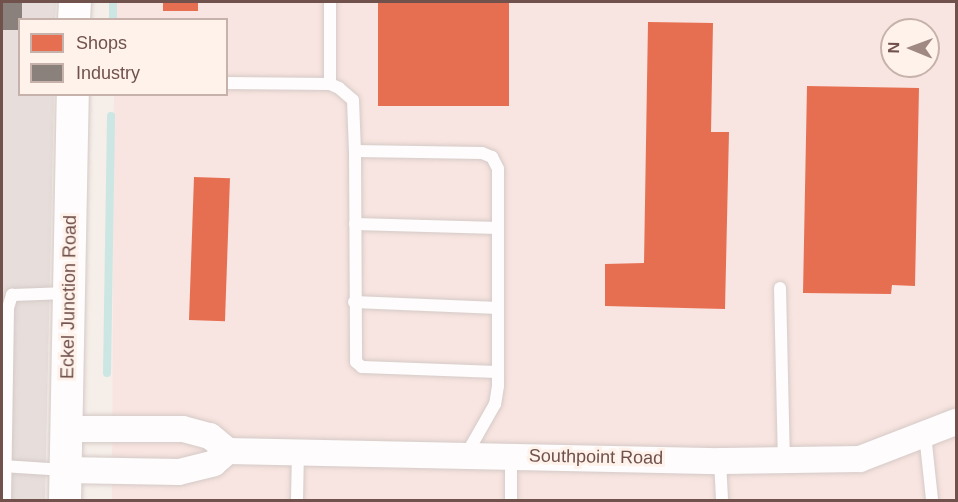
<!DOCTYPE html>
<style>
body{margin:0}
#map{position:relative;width:958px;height:502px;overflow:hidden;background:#f6eee9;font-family:Arial,sans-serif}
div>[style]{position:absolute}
.commercial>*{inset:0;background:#f8e4e0}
.industrial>*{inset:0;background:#e7dedb}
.shops>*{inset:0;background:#e76f51;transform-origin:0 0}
.industry>*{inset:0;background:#8a817c;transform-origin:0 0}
.stream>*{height:8px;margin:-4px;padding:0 4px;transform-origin:4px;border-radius:4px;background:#cce6e3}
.roads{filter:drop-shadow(0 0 2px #d4cac7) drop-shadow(0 0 2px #d4cac7)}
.service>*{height:12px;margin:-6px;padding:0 6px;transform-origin:6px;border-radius:6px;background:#fefcfc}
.minor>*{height:26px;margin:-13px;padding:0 13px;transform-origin:13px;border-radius:13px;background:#fefcfc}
.tertiary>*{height:32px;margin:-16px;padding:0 16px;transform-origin:16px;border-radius:16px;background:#fefcfc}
span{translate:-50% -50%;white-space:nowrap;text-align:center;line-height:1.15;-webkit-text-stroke:6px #fef2ea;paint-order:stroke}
.street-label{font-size:18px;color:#71514c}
.frame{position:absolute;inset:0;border:3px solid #71514c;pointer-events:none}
.legend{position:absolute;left:18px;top:18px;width:210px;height:78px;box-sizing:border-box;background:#fef2ea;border:2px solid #c6b2ab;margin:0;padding:8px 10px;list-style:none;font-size:18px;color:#71514c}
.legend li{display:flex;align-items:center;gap:12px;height:30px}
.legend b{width:30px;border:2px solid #c6b2ab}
.north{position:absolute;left:880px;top:18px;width:60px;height:60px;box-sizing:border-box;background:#fef2ea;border:2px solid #c6b2ab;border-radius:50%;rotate:271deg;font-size:16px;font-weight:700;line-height:24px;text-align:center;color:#71514c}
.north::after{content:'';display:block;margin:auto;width:21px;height:27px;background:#a08883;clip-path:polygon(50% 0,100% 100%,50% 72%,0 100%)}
</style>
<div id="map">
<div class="commercial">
<div style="clip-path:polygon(evenodd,115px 2px,956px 2px,956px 500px,112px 500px,114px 95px,226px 94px,226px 20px,115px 19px,115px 2px,892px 30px,928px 30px,928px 66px,892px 66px,892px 30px)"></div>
</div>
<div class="industrial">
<div style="clip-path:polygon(2px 2px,56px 2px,55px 19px,20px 20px,20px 94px,54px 95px,45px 500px,2px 500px)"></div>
</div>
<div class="shops">
<div style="left:163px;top:2px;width:35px;height:9px"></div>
<div style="left:378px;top:2px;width:131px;height:104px"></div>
<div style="clip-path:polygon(648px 22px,713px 23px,711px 132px,729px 132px,725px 309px,605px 306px,605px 264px,644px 263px)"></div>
<div style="clip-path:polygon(807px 86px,919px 88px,915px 286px,892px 285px,891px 294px,803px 293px)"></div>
<div style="left:194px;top:177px;width:36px;height:143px;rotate:2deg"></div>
</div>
<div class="industry">
<div style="left:2px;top:2px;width:20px;height:28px"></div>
</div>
<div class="stream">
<div style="left:113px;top:20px;width:18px;rotate:-90deg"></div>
<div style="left:107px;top:373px;width:257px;rotate:-89.1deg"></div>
</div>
<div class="roads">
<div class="service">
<div style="left:226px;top:83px;width:104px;rotate:0.6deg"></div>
<div style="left:330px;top:84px;width:10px;rotate:24deg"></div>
<div style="left:339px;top:88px;width:18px;rotate:41deg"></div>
<div style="left:353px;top:100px;width:51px;rotate:87.8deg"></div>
<div style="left:355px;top:151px;width:127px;rotate:0.9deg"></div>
<div style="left:482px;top:153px;width:11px;rotate:22deg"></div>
<div style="left:492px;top:157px;width:13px;rotate:63deg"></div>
<div style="left:498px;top:169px;width:217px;rotate:90deg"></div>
<div style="left:498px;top:386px;width:18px;rotate:99deg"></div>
<div style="left:495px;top:404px;width:59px;rotate:119.6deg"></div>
<div style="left:330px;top:84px;width:82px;rotate:-90deg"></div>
<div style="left:355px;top:151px;width:211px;rotate:89.7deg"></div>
<div style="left:356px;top:362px;width:8px;rotate:40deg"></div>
<div style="left:362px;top:367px;width:136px;rotate:2.1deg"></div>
<div style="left:355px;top:224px;width:143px;rotate:1.6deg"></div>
<div style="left:780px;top:288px;width:172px;rotate:88.7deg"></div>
<div style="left:354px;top:302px;width:144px;rotate:2.4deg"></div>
<div style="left:925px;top:434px;width:66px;rotate:83.9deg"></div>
<div style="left:720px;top:461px;width:39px;rotate:87deg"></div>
<div style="left:2px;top:466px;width:63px;rotate:3.6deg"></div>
<div style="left:5px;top:500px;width:192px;rotate:-89.1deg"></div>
<div style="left:8px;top:308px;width:14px;rotate:-73deg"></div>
<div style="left:12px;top:295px;width:56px;rotate:-2deg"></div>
<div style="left:297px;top:500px;width:48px;rotate:-88.8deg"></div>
<div style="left:511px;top:500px;width:45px;rotate:-90deg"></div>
</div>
<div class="minor">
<div style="left:66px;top:429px;width:117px"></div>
<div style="left:183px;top:429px;width:28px;rotate:15deg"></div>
<div style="left:210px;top:436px;width:23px;rotate:40deg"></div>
<div style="left:65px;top:470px;width:114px;rotate:1deg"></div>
<div style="left:179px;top:472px;width:36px;rotate:-14deg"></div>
<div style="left:214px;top:463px;width:18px;rotate:-41deg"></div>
<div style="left:228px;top:451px;width:492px;rotate:1.2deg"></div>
<div style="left:720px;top:461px;width:140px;rotate:-0.8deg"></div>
<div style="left:860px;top:459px;width:103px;rotate:-21.1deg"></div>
</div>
<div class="tertiary">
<div style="left:74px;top:20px;width:18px;rotate:-87deg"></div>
<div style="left:65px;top:500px;width:406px;rotate:-88.9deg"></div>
</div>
</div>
<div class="street-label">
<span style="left:69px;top:297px;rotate:-89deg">Eckel Junction Road</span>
<span style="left:596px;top:457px;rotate:1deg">Southpoint Road</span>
</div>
<div class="frame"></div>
<ul class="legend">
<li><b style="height:16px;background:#e76f51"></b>Shops</li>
<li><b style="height:16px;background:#8a817c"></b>Industry</li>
</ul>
<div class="north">N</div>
</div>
